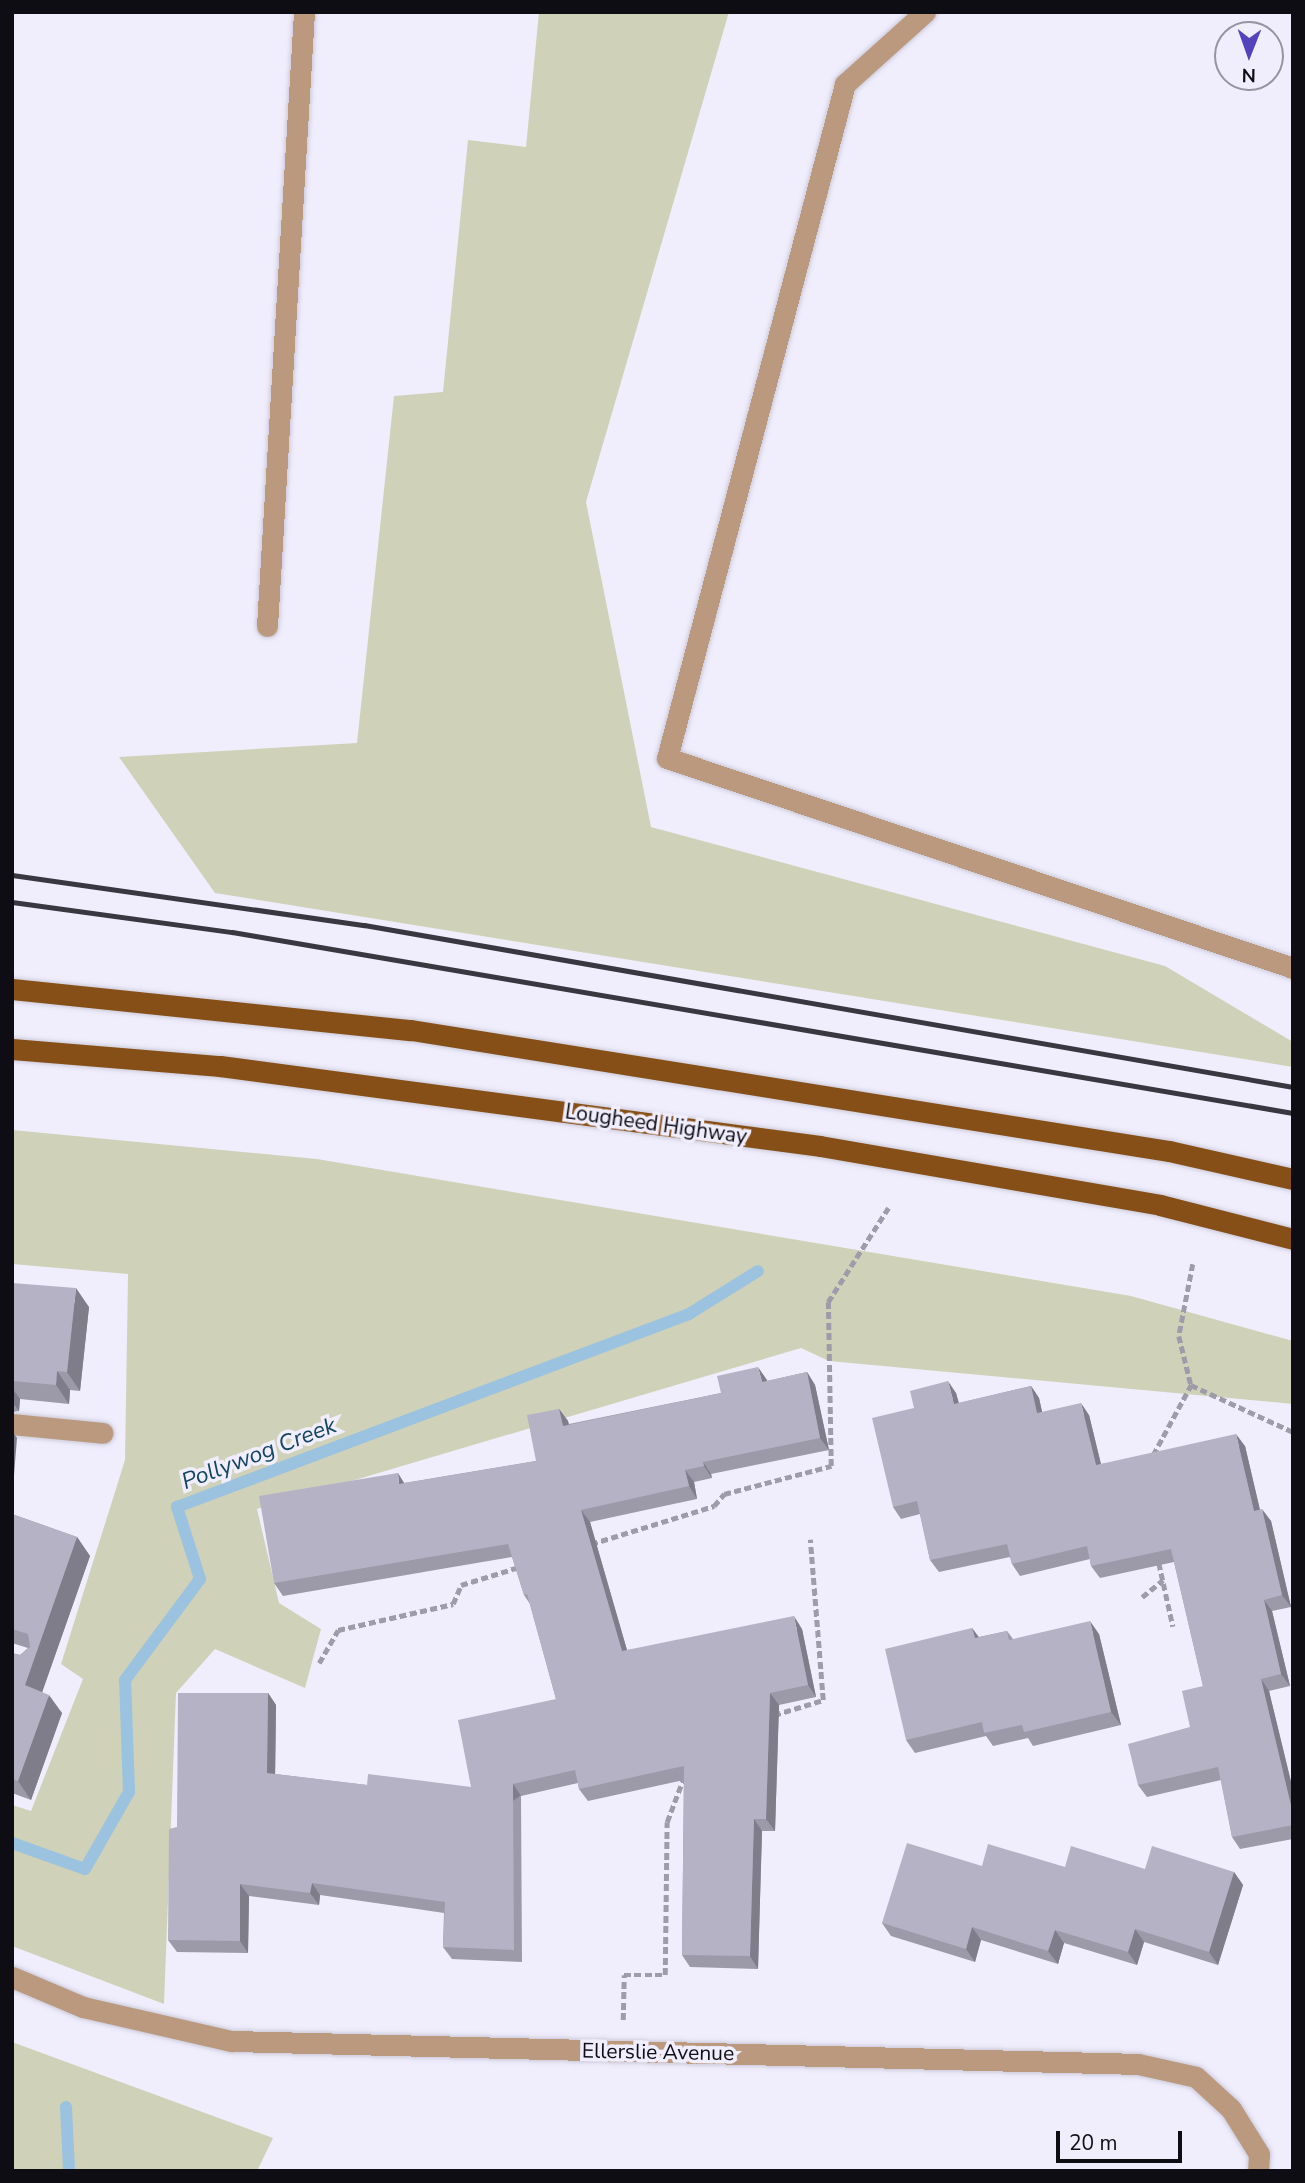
<!DOCTYPE html>
<style>
body{margin:0}
#map{position:relative;width:1305px;height:2183px;overflow:hidden;background:#f0eefd;font-family:"Nunito Sans",sans-serif}
div>[style]{position:absolute}
.green>*{inset:0;background:#cfd2b8}
.stream>*{height:12px;margin:-6px;padding:0 6px;transform-origin:6px;border-radius:6px;background:#9bc2de}
.path>*{height:4.5px;margin-top:-2.25px;transform-origin:0;background:repeating-linear-gradient(90deg,#9e9ca8 0 7px,transparent 0 10.5px)}
.roads{filter:drop-shadow(0 0 2px #cccad8) drop-shadow(0 0 2px #cccad8)}
.minor>*{height:21px;margin:-10.5px;padding:0 10.5px;transform-origin:10.5px;border-radius:10.5px;background:#ba997f}
.major>*{height:21px;margin:-10.5px;padding:0 10.5px;transform-origin:10.5px;border-radius:10.5px;background:#874f18}
.rail>*{height:5px;margin:-2.5px;padding:0 2.5px;transform-origin:2.5px;border-radius:2.5px;background:#39373f}
.wall>*{inset:0;background:#9c99a9}
.shaded-wall>*{inset:0;background:#7f7d8a;transform-origin:0 0}
.building>*{inset:0;background:#b5b2c5}
span{translate:-50% -50%;white-space:nowrap;text-align:center;line-height:1.15;-webkit-text-stroke:7px #f0eefd;paint-order:stroke}
.street-label{font-size:21px;color:#0e0d13}
.water-label{font-size:23px;color:#154562;font-style:italic}
.frame{position:absolute;inset:0;border:14px solid #0e0d13;pointer-events:none}
.north{position:absolute;left:1214px;top:21px;width:70px;height:70px;box-sizing:border-box;background:#f0eefd;border:2px solid #96949f;border-radius:50%;rotate:181deg;font-size:19px;font-weight:700;line-height:28px;text-align:center;color:#0e0d13}
.north::after{content:'';display:block;margin:auto;width:24px;height:32px;background:#5444bc;clip-path:polygon(50% 0,100% 100%,50% 72%,0 100%)}
.scale{position:absolute;left:1056px;top:2131px;width:126px;height:32px;box-sizing:border-box;border:4px solid #0e0d13;border-top:0;padding-left:9px;font-size:21px;line-height:24px;white-space:nowrap;color:#0e0d13;-webkit-text-stroke:5px #f0eefd;paint-order:stroke}
</style>
<div id="map">
<div class="green">
<div style="clip-path:polygon(539px 12px,729px 12px,586px 502px,651px 827px,1165px 966px,1293px 1042px,1293px 1067px,215px 893px,119px 757px,357px 743px,394px 396px,443px 392px,468px 140px,526px 147px)"></div>
<div style="clip-path:polygon(12px 1130px,317px 1159px,1131px 1296px,1293px 1341px,1293px 1404px,829px 1361px,801px 1348px,257px 1509px,279px 1603px,321px 1629px,305px 1688px,215px 1649px,176px 1693px,164px 2004px,12px 1946px,12px 1805px,31px 1811px,83px 1679px,61px 1664px,125px 1460px,128px 1274px,12px 1264px)"></div>
<div style="clip-path:polygon(12px 2042px,273px 2138px,257px 2171px,12px 2171px)"></div>
</div>
<div class="stream">
<div style="left:12px;top:1843px;width:77px;rotate:19.6deg"></div>
<div style="left:85px;top:1869px;width:89px;rotate:-60.3deg"></div>
<div style="left:129px;top:1792px;width:112px;rotate:-92deg"></div>
<div style="left:125px;top:1680px;width:126px;rotate:-53.4deg"></div>
<div style="left:200px;top:1579px;width:76px;rotate:-107.7deg"></div>
<div style="left:177px;top:1507px;width:547px;rotate:-20.65deg"></div>
<div style="left:689px;top:1314px;width:81px;rotate:-31.9deg"></div>
<div style="left:66px;top:2107px;width:64px;rotate:87.3deg"></div>
</div>
<div class="path">
<div style="left:1193px;top:1264px;width:73px;rotate:101deg"></div>
<div style="left:1179px;top:1336px;width:50px;rotate:76.2deg"></div>
<div style="left:1191px;top:1385px;width:112px;rotate:24.7deg"></div>
<div style="left:1153px;top:1455px;width:80px;rotate:-61.5deg"></div>
<div style="left:591px;top:1544px;width:129px;rotate:-17.2deg"></div>
<div style="left:714px;top:1506px;width:16px;rotate:-50deg"></div>
<div style="left:724px;top:1494px;width:111px;rotate:-14.7deg"></div>
<div style="left:831px;top:1466px;width:164px;rotate:-91deg"></div>
<div style="left:828px;top:1302px;width:112px;rotate:-57.4deg"></div>
<div style="left:1159px;top:1563px;width:65px;rotate:77.5deg"></div>
<div style="left:1142px;top:1597px;width:27px;rotate:-39deg"></div>
<div style="left:319px;top:1663px;width:38px;rotate:-60deg"></div>
<div style="left:338px;top:1630px;width:118px;rotate:-12.7deg"></div>
<div style="left:453px;top:1604px;width:21px;rotate:-67deg"></div>
<div style="left:461px;top:1585px;width:61px;rotate:-17.2deg"></div>
<div style="left:774px;top:1715px;width:51px;rotate:-17deg"></div>
<div style="left:823px;top:1700px;width:161px;rotate:-94.6deg"></div>
<div style="left:623px;top:2020px;width:45px;rotate:-88.7deg"></div>
<div style="left:624px;top:1975px;width:41px"></div>
<div style="left:665px;top:1975px;width:153px;rotate:-89.3deg"></div>
<div style="left:667px;top:1822px;width:48px;rotate:-69.3deg"></div>
</div>
<div class="roads">
<div class="minor">
<div style="left:925px;top:12px;width:108px;rotate:138deg"></div>
<div style="left:845px;top:84px;width:697px;rotate:104.79deg"></div>
<div style="left:667px;top:758px;width:660px;rotate:18.54deg"></div>
<div style="left:267px;top:626px;width:615px;rotate:-86.55deg"></div>
<div style="left:12px;top:1424px;width:91px;rotate:5.6deg"></div>
<div style="left:12px;top:1977px;width:77px;rotate:22.9deg"></div>
<div style="left:83px;top:2007px;width:153px;rotate:12.9deg"></div>
<div style="left:232px;top:2041px;width:906px;rotate:1.45deg"></div>
<div style="left:1138px;top:2064px;width:59px;rotate:12.6deg"></div>
<div style="left:1196px;top:2077px;width:47px;rotate:42.4deg"></div>
<div style="left:1231px;top:2109px;width:53px;rotate:58.1deg"></div>
<div style="left:1259px;top:2154px;width:17px;rotate:93deg"></div>
</div>
<div class="major">
<div style="left:12px;top:989px;width:401px;rotate:5.9deg"></div>
<div style="left:411px;top:1030px;width:768px;rotate:9.07deg"></div>
<div style="left:1169px;top:1151px;width:127px;rotate:12.7deg"></div>
<div style="left:12px;top:1049px;width:209px;rotate:4.7deg"></div>
<div style="left:220px;top:1066px;width:605px;rotate:7.59deg"></div>
<div style="left:820px;top:1146px;width:345px;rotate:9.8deg"></div>
<div style="left:1160px;top:1205px;width:137px;rotate:14.3deg"></div>
</div>
</div>
<div class="rail">
<div style="left:12px;top:875px;width:356px;rotate:8.1deg"></div>
<div style="left:364px;top:925px;width:943px;rotate:9.89deg"></div>
<div style="left:12px;top:902px;width:222px;rotate:7.8deg"></div>
<div style="left:232px;top:932px;width:1076px;rotate:9.68deg"></div>
</div>
<div class="wall">
<div style="clip-path:polygon(12px 1283px,89px 1307px,80px 1391px,70px 1390px,69px 1404px,20px 1399px,19px 1411px,12px 1412px)"></div>
<div style="clip-path:polygon(807px 1372px,815px 1385px,829px 1450px,711px 1474px,712px 1478px,694px 1482px,697px 1499px,590px 1522px,627px 1650px,802px 1629px,816px 1697px,779px 1705px,775px 1831px,762px 1831px,758px 1969px,690px 1967px,682px 1955px,684px 1780px,588px 1801px,579px 1789px,578px 1783px,521px 1796px,522px 1962px,452px 1959px,443px 1947px,444px 1913px,320px 1895px,319px 1905px,249px 1896px,248px 1953px,177px 1952px,168px 1940px,177px 1827px,268px 1693px,276px 1705px,275px 1774px,367px 1785px,471px 1787px,556px 1699px,530px 1604px,524px 1595px,512px 1557px,283px 1596px,274px 1583px,404px 1483px,536px 1461px,559px 1409px,568px 1421px,569px 1424px,721px 1393px,767px 1380px,767px 1381px)"></div>
<div style="clip-path:polygon(1031px 1386px,1039px 1398px,1042px 1412px,1089px 1415px,1101px 1464px,1245px 1446px,1260px 1510px,1271px 1521px,1291px 1607px,1272px 1611px,1290px 1686px,1269px 1691px,1293px 1790px,1293px 1839px,1240px 1849px,1232px 1837px,1221px 1780px,1147px 1797px,1138px 1785px,1190px 1727px,1203px 1686px,1174px 1562px,1100px 1578px,1091px 1566px,1090px 1559px,1020px 1576px,1012px 1564px,1010px 1557px,939px 1572px,930px 1560px,920px 1514px,901px 1519px,893px 1507px,956px 1393px,959px 1403px)"></div>
<div style="clip-path:polygon(12px 1514px,77px 1537px,90px 1556px,42px 1692px,62px 1713px,31px 1800px,12px 1793px,12px 1653px,20px 1655px,28px 1648px,12px 1643px)"></div>
<div style="clip-path:polygon(972px 1628px,979px 1637px,1007px 1631px,1013px 1639px,1099px 1634px,1121px 1725px,1033px 1746px,1028px 1738px,993px 1746px,986px 1736px,915px 1753px,906px 1740px)"></div>
<div style="clip-path:polygon(1065px 1867px,1234px 1872px,1243px 1885px,1218px 1965px,1144px 1942px,1137px 1965px,1064px 1943px,1058px 1964px,981px 1940px,975px 1962px,891px 1936px,882px 1923px)"></div>
</div>
<div class="shaded-wall">
<div style="clip-path:polygon(76px 1288px,89px 1307px,80px 1391px,67px 1372px)"></div>
<div style="clip-path:polygon(758px 1367px,767px 1380px,770px 1394px,762px 1382px)"></div>
<div style="clip-path:polygon(57px 1371px,70px 1390px,69px 1404px,56px 1385px)"></div>
<div style="clip-path:polygon(807px 1372px,815px 1385px,829px 1450px,820px 1438px)"></div>
<div style="clip-path:polygon(948px 1381px,956px 1393px,962px 1416px,954px 1404px)"></div>
<div style="clip-path:polygon(1031px 1386px,1039px 1398px,1045px 1425px,1037px 1413px)"></div>
<div style="clip-path:polygon(12px 1388px,20px 1399px,19px 1411px,12px 1402px)"></div>
<div style="clip-path:polygon(1081px 1403px,1089px 1415px,1104px 1477px,1096px 1465px)"></div>
<div style="clip-path:polygon(559px 1409px,568px 1421px,571px 1438px,563px 1426px)"></div>
<div style="clip-path:polygon(12px 1431px,17px 1438px,12px 1500px)"></div>
<div style="clip-path:polygon(1236px 1434px,1245px 1446px,1263px 1523px,1254px 1511px)"></div>
<div style="clip-path:polygon(703px 1462px,711px 1474px,712px 1478px,704px 1466px)"></div>
<div style="clip-path:polygon(685px 1470px,694px 1482px,697px 1499px,689px 1486px)"></div>
<div style="clip-path:polygon(398px 1473px,406px 1486px,399px 1484px)"></div>
<div style="clip-path:polygon(1262px 1509px,1271px 1521px,1291px 1607px,1282px 1595px)"></div>
<div style="clip-path:polygon(581px 1510px,590px 1522px,631px 1664px,622px 1651px)"></div>
<div style="clip-path:polygon(77px 1537px,90px 1556px,38px 1704px,25px 1685px)"></div>
<div style="clip-path:polygon(1264px 1600px,1272px 1611px,1290px 1686px,1281px 1674px)"></div>
<div style="clip-path:polygon(794px 1616px,802px 1629px,816px 1697px,808px 1685px)"></div>
<div style="clip-path:polygon(1090px 1621px,1099px 1634px,1121px 1725px,1111px 1712px)"></div>
<div style="clip-path:polygon(972px 1628px,981px 1641px,975px 1638px)"></div>
<div style="clip-path:polygon(1261px 1679px,1269px 1691px,1293px 1790px,1293px 1814px)"></div>
<div style="clip-path:polygon(268px 1693px,276px 1705px,275px 1785px,267px 1773px)"></div>
<div style="clip-path:polygon(770px 1693px,779px 1705px,775px 1831px,766px 1819px)"></div>
<div style="clip-path:polygon(49px 1695px,62px 1713px,31px 1800px,18px 1781px)"></div>
<div style="left:513px;top:1784px;width:14px;height:166px;rotate:56deg"></div>
<div style="clip-path:polygon(754px 1819px,762px 1831px,758px 1969px,750px 1956px)"></div>
<div style="clip-path:polygon(1234px 1872px,1243px 1885px,1218px 1965px,1209px 1952px)"></div>
<div style="clip-path:polygon(312px 1883px,320px 1895px,319px 1905px,310px 1893px)"></div>
<div style="clip-path:polygon(240px 1884px,249px 1896px,248px 1953px,240px 1941px)"></div>
<div style="clip-path:polygon(972px 1927px,981px 1940px,975px 1962px,966px 1949px)"></div>
<div style="clip-path:polygon(1135px 1929px,1144px 1942px,1137px 1965px,1128px 1952px)"></div>
<div style="clip-path:polygon(1055px 1930px,1064px 1943px,1058px 1964px,1048px 1951px)"></div>
</div>
<div class="building">
<div style="clip-path:polygon(12px 1283px,76px 1288px,67px 1372px,57px 1371px,56px 1385px,12px 1381px)"></div>
<div style="clip-path:polygon(758px 1367px,762px 1382px,807px 1372px,820px 1438px,703px 1462px,704px 1466px,685px 1470px,689px 1486px,581px 1510px,622px 1651px,794px 1616px,808px 1685px,770px 1693px,766px 1819px,754px 1819px,750px 1956px,682px 1955px,684px 1766px,579px 1789px,575px 1770px,513px 1784px,514px 1950px,443px 1947px,445px 1902px,312px 1883px,310px 1893px,240px 1884px,240px 1941px,168px 1940px,169px 1829px,177px 1827px,178px 1693px,268px 1693px,267px 1773px,367px 1785px,368px 1774px,471px 1787px,458px 1720px,556px 1699px,527px 1594px,524px 1595px,508px 1544px,274px 1583px,259px 1496px,398px 1473px,399px 1484px,536px 1461px,527px 1415px,559px 1409px,563px 1426px,721px 1393px,717px 1376px)"></div>
<div style="clip-path:polygon(948px 1381px,954px 1404px,1031px 1386px,1037px 1413px,1081px 1403px,1096px 1465px,1236px 1434px,1254px 1511px,1262px 1509px,1282px 1595px,1264px 1600px,1281px 1674px,1261px 1679px,1293px 1814px,1293px 1825px,1232px 1837px,1218px 1767px,1138px 1785px,1128px 1744px,1190px 1727px,1182px 1691px,1203px 1686px,1171px 1549px,1091px 1566px,1087px 1546px,1012px 1564px,1007px 1544px,930px 1560px,917px 1501px,893px 1507px,872px 1418px,914px 1408px,910px 1391px)"></div>
<div style="clip-path:polygon(12px 1514px,77px 1537px,25px 1685px,49px 1695px,18px 1781px,12px 1779px,12px 1653px,20px 1655px,30px 1647px,28px 1634px,12px 1629px)"></div>
<div style="clip-path:polygon(1090px 1621px,1111px 1712px,1024px 1732px,1022px 1725px,984px 1733px,982px 1722px,906px 1740px,885px 1649px,972px 1628px,975px 1638px,1007px 1631px,1009px 1640px)"></div>
<div style="clip-path:polygon(907px 1843px,982px 1866px,988px 1844px,1065px 1867px,1071px 1846px,1145px 1869px,1152px 1846px,1234px 1872px,1209px 1952px,1135px 1929px,1128px 1952px,1055px 1930px,1048px 1951px,972px 1927px,966px 1949px,882px 1923px)"></div>
</div>
<div class="street-label">
<span style="left:656px;top:1124px;rotate:8deg">Lougheed Highway</span>
<span style="left:658px;top:2052px;rotate:1deg">Ellerslie Avenue</span>
</div>
<div class="water-label">
<span style="left:259px;top:1454px;rotate:-21deg">Pollywog Creek</span>
</div>
<div class="frame"></div>
<div class="north">N</div>
<div class="scale">20 m</div>
</div>
